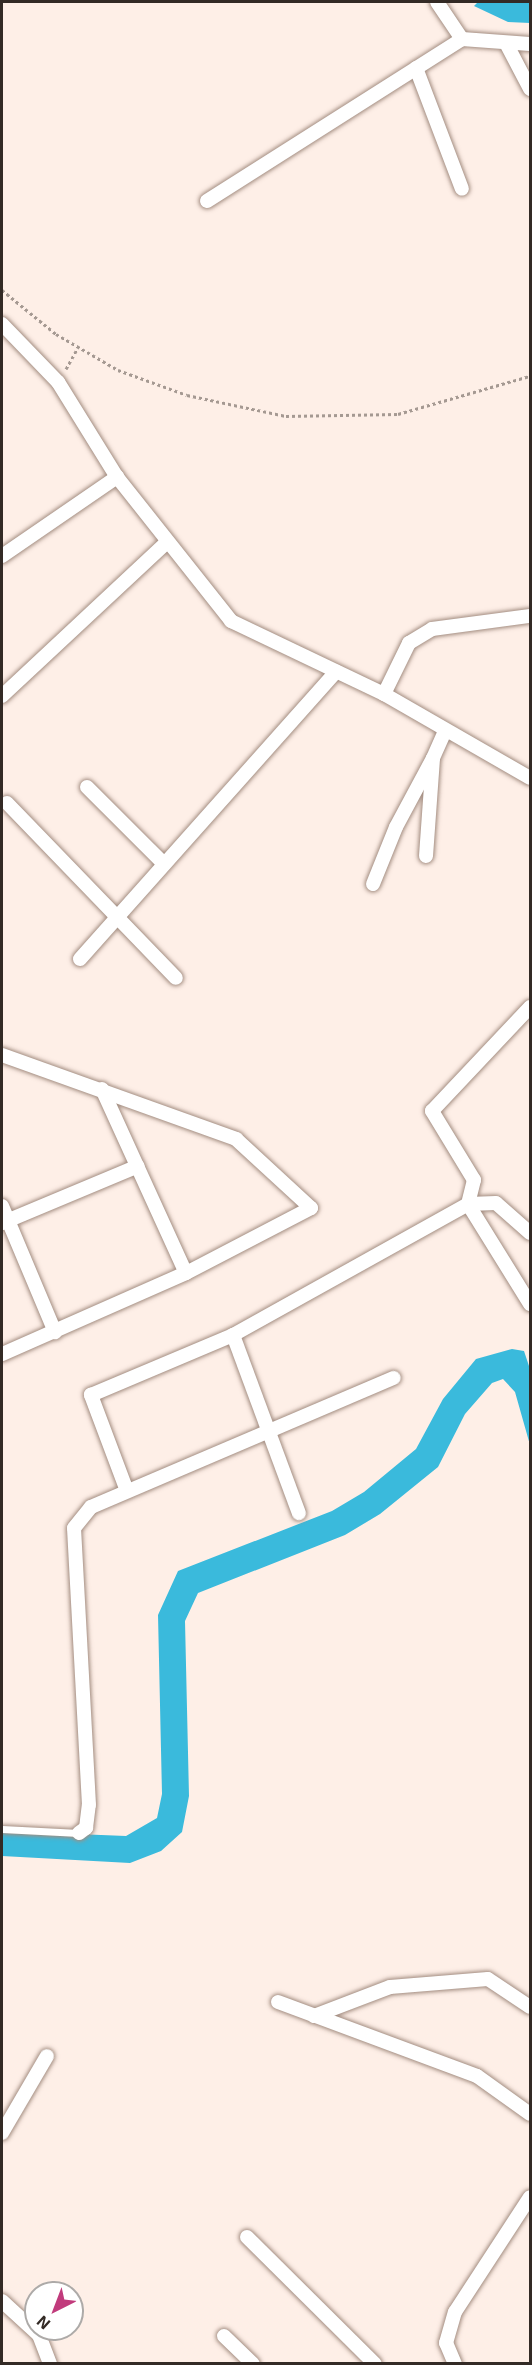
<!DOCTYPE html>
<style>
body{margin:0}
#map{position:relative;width:532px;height:2365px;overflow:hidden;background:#feefe7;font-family:"Exo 2",sans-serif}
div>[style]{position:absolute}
.water>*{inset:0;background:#3abadc}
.path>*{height:3px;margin-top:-1.5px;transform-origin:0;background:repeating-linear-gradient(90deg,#a59992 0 3px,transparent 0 6px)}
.roads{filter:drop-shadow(0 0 2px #a38d81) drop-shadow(0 0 2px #a38d81)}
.service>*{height:7px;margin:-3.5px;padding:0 3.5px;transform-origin:3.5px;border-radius:3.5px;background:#fff}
.minor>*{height:14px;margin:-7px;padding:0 7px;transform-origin:7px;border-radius:7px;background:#fff}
span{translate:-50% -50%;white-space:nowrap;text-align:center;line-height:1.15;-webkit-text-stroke:6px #fff;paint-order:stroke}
.frame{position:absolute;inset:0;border:3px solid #332a25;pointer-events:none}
.north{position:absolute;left:24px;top:2281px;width:60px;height:60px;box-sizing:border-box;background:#fff;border:2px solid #adaaa8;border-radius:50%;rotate:222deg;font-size:16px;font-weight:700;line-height:24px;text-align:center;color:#332a25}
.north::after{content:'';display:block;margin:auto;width:21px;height:27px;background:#c13b7c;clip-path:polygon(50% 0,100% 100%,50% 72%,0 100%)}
</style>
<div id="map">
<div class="water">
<div style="clip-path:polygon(478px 2px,530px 2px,530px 23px,508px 22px,474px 6px)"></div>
<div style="clip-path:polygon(512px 1349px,524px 1351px,530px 1369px,530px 1445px,515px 1392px,503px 1379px,492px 1383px,465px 1414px,438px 1467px,380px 1514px,345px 1535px,198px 1593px,185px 1621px,189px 1796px,182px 1832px,161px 1851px,130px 1863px,2px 1856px,2px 1831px,126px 1836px,157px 1818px,162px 1794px,158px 1615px,178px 1571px,332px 1511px,364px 1492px,416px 1449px,443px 1399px,476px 1359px)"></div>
</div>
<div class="path">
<div style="left:2px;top:290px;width:70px;rotate:39.2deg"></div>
<div style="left:56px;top:334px;width:72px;rotate:30.1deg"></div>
<div style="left:118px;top:370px;width:73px;rotate:19.9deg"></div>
<div style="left:187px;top:395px;width:101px;rotate:12deg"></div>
<div style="left:286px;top:416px;width:112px;rotate:-1deg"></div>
<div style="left:398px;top:414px;width:137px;rotate:-16.1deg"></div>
<div style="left:66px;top:369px;width:25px;rotate:-61deg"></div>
</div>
<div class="roads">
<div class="service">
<div style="left:2px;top:1829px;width:77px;rotate:3deg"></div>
</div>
<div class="minor">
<div style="left:437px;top:2px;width:45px;rotate:56deg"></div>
<div style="left:462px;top:39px;width:68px;rotate:4.2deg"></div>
<div style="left:506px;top:43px;width:52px;rotate:62.4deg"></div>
<div style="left:416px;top:68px;width:129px;rotate:69.2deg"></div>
<div style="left:207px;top:201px;width:302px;rotate:-32.4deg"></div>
<div style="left:2px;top:324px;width:81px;rotate:46deg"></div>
<div style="left:58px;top:382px;width:112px;rotate:58.2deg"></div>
<div style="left:117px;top:477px;width:184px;rotate:51.6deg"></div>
<div style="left:231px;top:621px;width:170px;rotate:25.5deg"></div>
<div style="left:384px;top:694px;width:168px;rotate:29.9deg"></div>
<div style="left:2px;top:556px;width:140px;rotate:-34.5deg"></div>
<div style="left:384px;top:694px;width:57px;rotate:-63.9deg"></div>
<div style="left:409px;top:643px;width:27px;rotate:-31deg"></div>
<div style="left:432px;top:629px;width:99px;rotate:-7.6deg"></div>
<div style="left:2px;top:696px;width:224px;rotate:-43deg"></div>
<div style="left:87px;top:787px;width:109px;rotate:45deg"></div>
<div style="left:7px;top:803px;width:243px;rotate:46deg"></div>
<div style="left:426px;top:856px;width:98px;rotate:-85.9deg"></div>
<div style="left:433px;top:758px;width:30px;rotate:-66deg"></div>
<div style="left:373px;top:884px;width:61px;rotate:-68deg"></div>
<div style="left:396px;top:827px;width:78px;rotate:-61.8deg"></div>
<div style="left:80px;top:959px;width:385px;rotate:-48.3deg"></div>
<div style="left:2px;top:1055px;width:249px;rotate:19.7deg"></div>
<div style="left:236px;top:1139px;width:102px;rotate:42.6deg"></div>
<div style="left:311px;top:1208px;width:141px;rotate:152.5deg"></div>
<div style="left:186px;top:1273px;width:201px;rotate:156.2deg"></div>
<div style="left:102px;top:1089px;width:202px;rotate:65.5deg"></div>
<div style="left:2px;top:1206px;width:137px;rotate:67.2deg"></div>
<div style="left:2px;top:1223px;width:147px;rotate:-22.7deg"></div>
<div style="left:530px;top:1233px;width:45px;rotate:-138.6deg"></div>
<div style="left:496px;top:1203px;width:28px;rotate:178deg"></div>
<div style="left:468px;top:1204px;width:118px;rotate:58.2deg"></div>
<div style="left:233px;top:1335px;width:190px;rotate:69.7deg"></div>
<div style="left:127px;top:1491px;width:103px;rotate:-110.6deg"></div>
<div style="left:91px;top:1395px;width:154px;rotate:-22.9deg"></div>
<div style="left:233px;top:1335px;width:269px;rotate:-29.1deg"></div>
<div style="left:468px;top:1204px;width:25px;rotate:-76deg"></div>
<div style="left:474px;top:1180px;width:81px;rotate:-121.3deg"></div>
<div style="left:432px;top:1111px;width:143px;rotate:-46.7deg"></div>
<div style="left:79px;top:1833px;width:9px;rotate:-36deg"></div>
<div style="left:86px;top:1828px;width:23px;rotate:-83deg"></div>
<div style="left:89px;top:1805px;width:277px;rotate:-93.1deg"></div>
<div style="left:74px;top:1528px;width:27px;rotate:-51deg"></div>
<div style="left:91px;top:1507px;width:329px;rotate:-23.1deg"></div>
<div style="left:278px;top:2002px;width:212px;rotate:20.4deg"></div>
<div style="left:477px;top:2076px;width:65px;rotate:35.6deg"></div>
<div style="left:314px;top:2016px;width:81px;rotate:-20.9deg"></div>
<div style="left:390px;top:1987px;width:98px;rotate:-4.7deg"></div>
<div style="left:488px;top:1979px;width:50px;rotate:33.7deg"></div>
<div style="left:2px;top:2133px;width:89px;rotate:-59.7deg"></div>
<div style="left:247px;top:2237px;width:180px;rotate:44.8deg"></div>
<div style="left:2px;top:2301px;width:50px;rotate:42.6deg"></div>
<div style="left:39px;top:2335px;width:31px;rotate:69deg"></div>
<div style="left:224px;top:2336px;width:40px;rotate:44deg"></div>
<div style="left:455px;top:2364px;width:23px;rotate:-113deg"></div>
<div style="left:446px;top:2343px;width:32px;rotate:-74deg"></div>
<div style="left:455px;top:2312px;width:137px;rotate:-56.9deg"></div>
</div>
</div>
<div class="frame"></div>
<div class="north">N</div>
</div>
